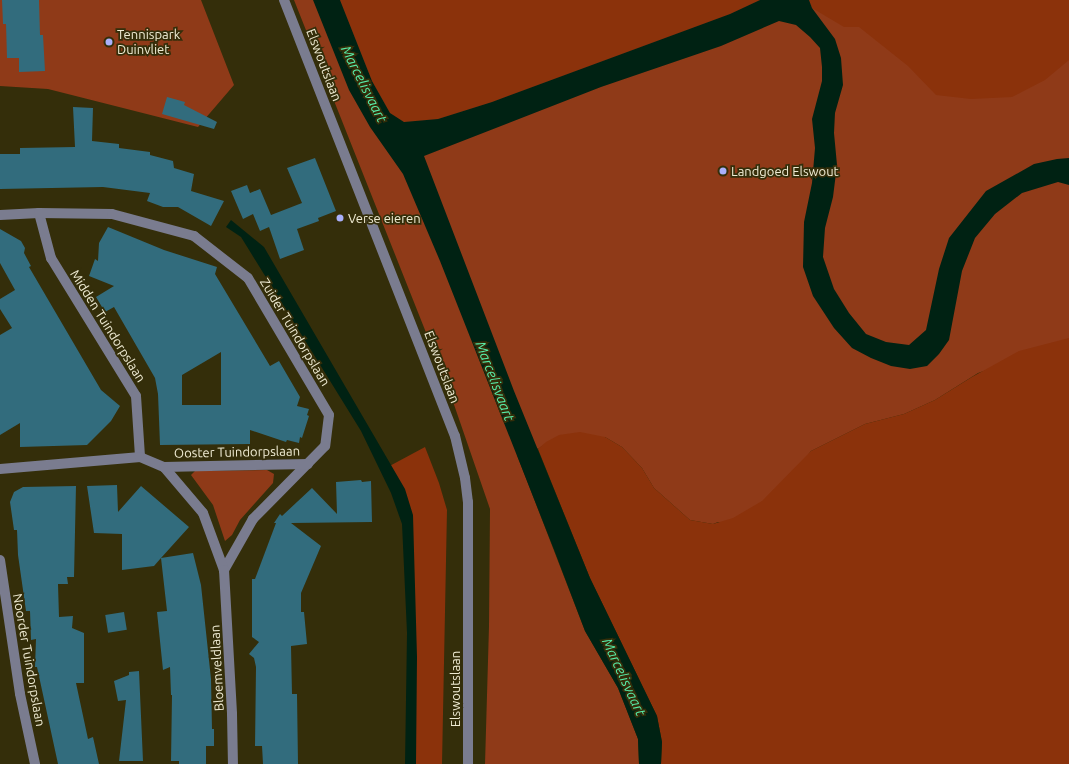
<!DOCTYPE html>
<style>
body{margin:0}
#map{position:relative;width:1069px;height:764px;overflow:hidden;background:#342e0a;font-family:Ubuntu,sans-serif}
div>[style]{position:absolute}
.green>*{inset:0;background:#8f3a18}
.forest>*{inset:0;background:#8b320b}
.water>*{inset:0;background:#002213}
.building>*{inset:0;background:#326c7d;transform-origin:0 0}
.minor>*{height:10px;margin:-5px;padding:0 5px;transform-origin:5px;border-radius:5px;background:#7a7c8f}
.dots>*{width:11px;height:11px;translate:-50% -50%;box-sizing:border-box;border:2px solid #342e0a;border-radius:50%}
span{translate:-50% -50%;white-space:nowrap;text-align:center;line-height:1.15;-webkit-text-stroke:3.5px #342e0a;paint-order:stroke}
.poi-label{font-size:13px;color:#efebd3}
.left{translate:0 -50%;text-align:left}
.street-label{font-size:13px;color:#efebd3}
.water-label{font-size:14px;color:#57eda9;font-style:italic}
</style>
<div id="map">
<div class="green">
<div style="clip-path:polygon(0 0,201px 0,234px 85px,198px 127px,48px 89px,0 86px)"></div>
<div style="clip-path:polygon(294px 0,1069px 0,1069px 341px,978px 373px,935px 400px,904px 414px,865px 424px,811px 451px,754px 524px,718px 522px,713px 524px,690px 520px,654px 488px,642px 468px,622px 447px,605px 437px,542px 446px,538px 449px,537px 448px,517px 455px,585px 631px,618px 688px,638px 739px,639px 764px,485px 764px,489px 626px,490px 509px,450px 393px)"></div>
<div style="clip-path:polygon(267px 470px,274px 474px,273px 483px,240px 520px,232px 535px,225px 541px,213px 505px,191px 475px,195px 471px)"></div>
</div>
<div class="forest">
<div style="clip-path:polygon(340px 0,760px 0,730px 14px,492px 102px,438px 119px,404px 122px,390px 113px,372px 81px)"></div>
<div style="clip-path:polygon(809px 0,1069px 0,1069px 60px,1045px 80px,1012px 97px,971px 99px,936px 95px,908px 66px,859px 27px,844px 27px,812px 8px)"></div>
<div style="clip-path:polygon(1069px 338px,1069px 764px,661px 764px,662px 742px,657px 716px,590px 578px,538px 449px,546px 442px,559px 435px,580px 432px,605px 437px,622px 447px,642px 468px,654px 488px,690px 520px,713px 524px,733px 518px,762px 501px,811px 451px,865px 424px,904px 414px,935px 400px,972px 377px,1019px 351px)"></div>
<div style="clip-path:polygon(425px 447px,439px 483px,447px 510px,442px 764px,407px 764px,411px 640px,403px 517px,384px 469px)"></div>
</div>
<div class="water">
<div style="clip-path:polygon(313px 0,340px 0,372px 81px,390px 113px,404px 122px,438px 119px,492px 102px,730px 14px,760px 0,809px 0,812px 8px,835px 39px,841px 58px,843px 85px,835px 113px,834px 133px,837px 165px,833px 197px,825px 228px,823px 257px,834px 289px,849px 313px,866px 334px,886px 342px,909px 345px,926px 330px,939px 269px,949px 238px,986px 191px,1034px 164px,1057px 159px,1069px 158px,1069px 185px,1058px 182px,1022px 193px,995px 214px,975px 238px,962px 271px,949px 340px,939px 354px,927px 366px,910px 369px,891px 366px,871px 358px,852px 348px,834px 328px,813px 296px,803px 267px,804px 222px,812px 183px,815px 148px,812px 119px,822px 81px,822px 67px,820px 48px,810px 37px,796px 25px,779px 21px,721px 46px,601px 87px,424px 156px,514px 391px,590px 578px,657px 716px,662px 742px,661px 764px,639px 764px,638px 739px,618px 688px,585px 631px,555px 552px,440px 261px,403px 174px,370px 127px,349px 90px)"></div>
<div style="clip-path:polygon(231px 220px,264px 247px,405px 489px,413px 515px,417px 657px,416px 764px,405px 764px,407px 633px,402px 524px,391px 493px,361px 431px,241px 237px,226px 227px)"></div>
</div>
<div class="building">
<div style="clip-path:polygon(2px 0,39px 0,40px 35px,43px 35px,45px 71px,19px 72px,19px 58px,7px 58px,6px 24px,3px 24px)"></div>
<div style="clip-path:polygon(167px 97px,185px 102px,184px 105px,217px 122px,214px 129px,162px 114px)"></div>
<div style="clip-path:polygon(73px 107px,93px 108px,92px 141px,119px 144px,119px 148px,150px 152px,150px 155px,173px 161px,174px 168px,194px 174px,191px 191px,224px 201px,211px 226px,178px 207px,163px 207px,147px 201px,150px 193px,103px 187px,0 189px,0 154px,20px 154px,20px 148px,75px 147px)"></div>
<div style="clip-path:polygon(315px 158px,336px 211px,318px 218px,319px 221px,297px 229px,304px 250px,280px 259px,269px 227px,260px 231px,253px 214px,243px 219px,231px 191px,247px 185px,250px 193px,260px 189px,271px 215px,302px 203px,287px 168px)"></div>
<div style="clip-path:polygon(evenodd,108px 227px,164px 250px,217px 267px,215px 274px,270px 366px,279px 361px,300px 397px,297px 406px,309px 409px,307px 415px,309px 416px,302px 438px,300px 437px,299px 443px,287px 440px,286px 442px,250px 430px,250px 444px,160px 445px,158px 394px,155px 378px,114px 307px,105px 312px,96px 297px,114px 286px,89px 276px,95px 259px,98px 261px,99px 243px,108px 227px,221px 352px,221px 405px,182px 405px,182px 375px,221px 352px)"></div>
<div style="clip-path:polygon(0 229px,21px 241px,25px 248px,24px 253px,31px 266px,29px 267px,101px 390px,120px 406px,111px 421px,87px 445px,20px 447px,20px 423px,0 435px,0 335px,12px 328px,0 309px,0 299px,15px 290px,0 263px)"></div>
<div style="clip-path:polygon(361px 480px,362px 482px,371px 481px,372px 522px,291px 523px,321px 546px,301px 593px,301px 612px,304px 612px,307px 644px,291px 646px,292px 694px,297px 694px,298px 764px,263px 764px,262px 746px,255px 746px,256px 667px,254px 658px,249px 654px,259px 642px,252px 637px,252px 579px,255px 579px,276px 523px,274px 523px,280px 514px,282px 516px,312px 488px,337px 514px,336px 482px)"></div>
<div style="clip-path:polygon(117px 485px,118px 512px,141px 486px,189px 527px,161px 558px,193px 553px,201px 585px,211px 679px,212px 729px,214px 729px,214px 746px,206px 746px,206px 764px,179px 764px,179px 761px,171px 761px,172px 695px,171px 695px,170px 667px,163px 670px,157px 612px,167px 611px,161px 558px,154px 566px,122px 570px,122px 534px,94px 533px,87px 486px)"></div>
<div style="clip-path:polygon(76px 486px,74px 577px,67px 577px,68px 584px,58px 584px,59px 617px,73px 616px,72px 628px,84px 633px,84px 683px,76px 683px,88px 739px,93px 737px,99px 764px,58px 764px,37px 667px,35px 667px,36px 639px,31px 640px,30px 611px,26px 611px,18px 555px,17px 530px,14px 530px,10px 502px,14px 492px,23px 487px)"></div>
<div style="left:124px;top:612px;width:18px;height:19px;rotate:81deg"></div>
<div style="clip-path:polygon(139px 671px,143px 761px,119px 761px,126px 700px,118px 701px,114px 681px,129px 675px,129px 672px)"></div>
</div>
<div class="minor">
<div style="left:284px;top:0;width:468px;rotate:68.6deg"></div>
<div style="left:455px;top:436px;width:43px;rotate:76.6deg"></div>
<div style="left:465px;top:478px;width:24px;rotate:83deg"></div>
<div style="left:468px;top:502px;width:262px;rotate:90deg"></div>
<div style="left:39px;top:213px;width:47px;rotate:75.1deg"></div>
<div style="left:51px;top:258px;width:162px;rotate:58.4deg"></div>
<div style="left:136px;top:396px;width:61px;rotate:86.2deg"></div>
<div style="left:0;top:215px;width:39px;rotate:-3deg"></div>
<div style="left:39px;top:213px;width:73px;rotate:0.8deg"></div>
<div style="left:112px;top:214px;width:85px;rotate:15deg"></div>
<div style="left:194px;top:236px;width:68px;rotate:37.9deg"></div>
<div style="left:248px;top:278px;width:159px;rotate:59.4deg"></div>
<div style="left:329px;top:415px;width:31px;rotate:97deg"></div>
<div style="left:325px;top:446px;width:103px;rotate:134.6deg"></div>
<div style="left:253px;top:519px;width:59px;rotate:119.6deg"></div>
<div style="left:164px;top:467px;width:60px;rotate:49.7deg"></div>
<div style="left:203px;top:513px;width:61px;rotate:69.8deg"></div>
<div style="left:224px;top:570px;width:144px;rotate:86.8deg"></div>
<div style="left:232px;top:714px;width:50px;rotate:88.9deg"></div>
<div style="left:0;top:469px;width:141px;rotate:-4.9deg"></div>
<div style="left:140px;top:457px;width:26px;rotate:23deg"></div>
<div style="left:164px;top:467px;width:144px;rotate:-1.2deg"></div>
<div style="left:0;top:560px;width:135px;rotate:81.5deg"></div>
<div style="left:20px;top:694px;width:72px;rotate:77.9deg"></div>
</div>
<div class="dots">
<div style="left:109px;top:42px;background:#aab0fb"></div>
<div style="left:723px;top:171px;background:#aab0fb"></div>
<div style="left:340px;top:218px;background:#aab0fb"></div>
</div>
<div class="poi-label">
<span class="left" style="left:117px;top:42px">Tennispark<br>Duinvliet</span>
<span class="left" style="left:731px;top:171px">Landgoed Elswout</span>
<span class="left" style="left:348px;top:218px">Verse eieren</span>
</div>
<div class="street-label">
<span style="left:324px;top:65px;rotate:69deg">Elswoutslaan</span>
<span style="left:108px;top:326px;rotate:58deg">Midden Tuindorpslaan</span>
<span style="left:295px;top:332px;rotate:59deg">Zuider Tuindorpslaan</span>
<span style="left:442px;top:367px;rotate:69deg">Elswoutslaan</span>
<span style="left:237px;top:452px;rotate:-1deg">Ooster Tuindorpslaan</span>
<span style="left:29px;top:660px;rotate:80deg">Noorder Tuindorpslaan</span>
<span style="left:217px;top:668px;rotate:-93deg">Bloemveldlaan</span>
<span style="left:455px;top:689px;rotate:-90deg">Elswoutslaan</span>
</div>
<div class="water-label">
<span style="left:364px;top:84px;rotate:63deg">Marcelisvaart</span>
<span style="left:495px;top:381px;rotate:69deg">Marcelisvaart</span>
<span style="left:624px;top:677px;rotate:65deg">Marcelisvaart</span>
</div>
</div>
